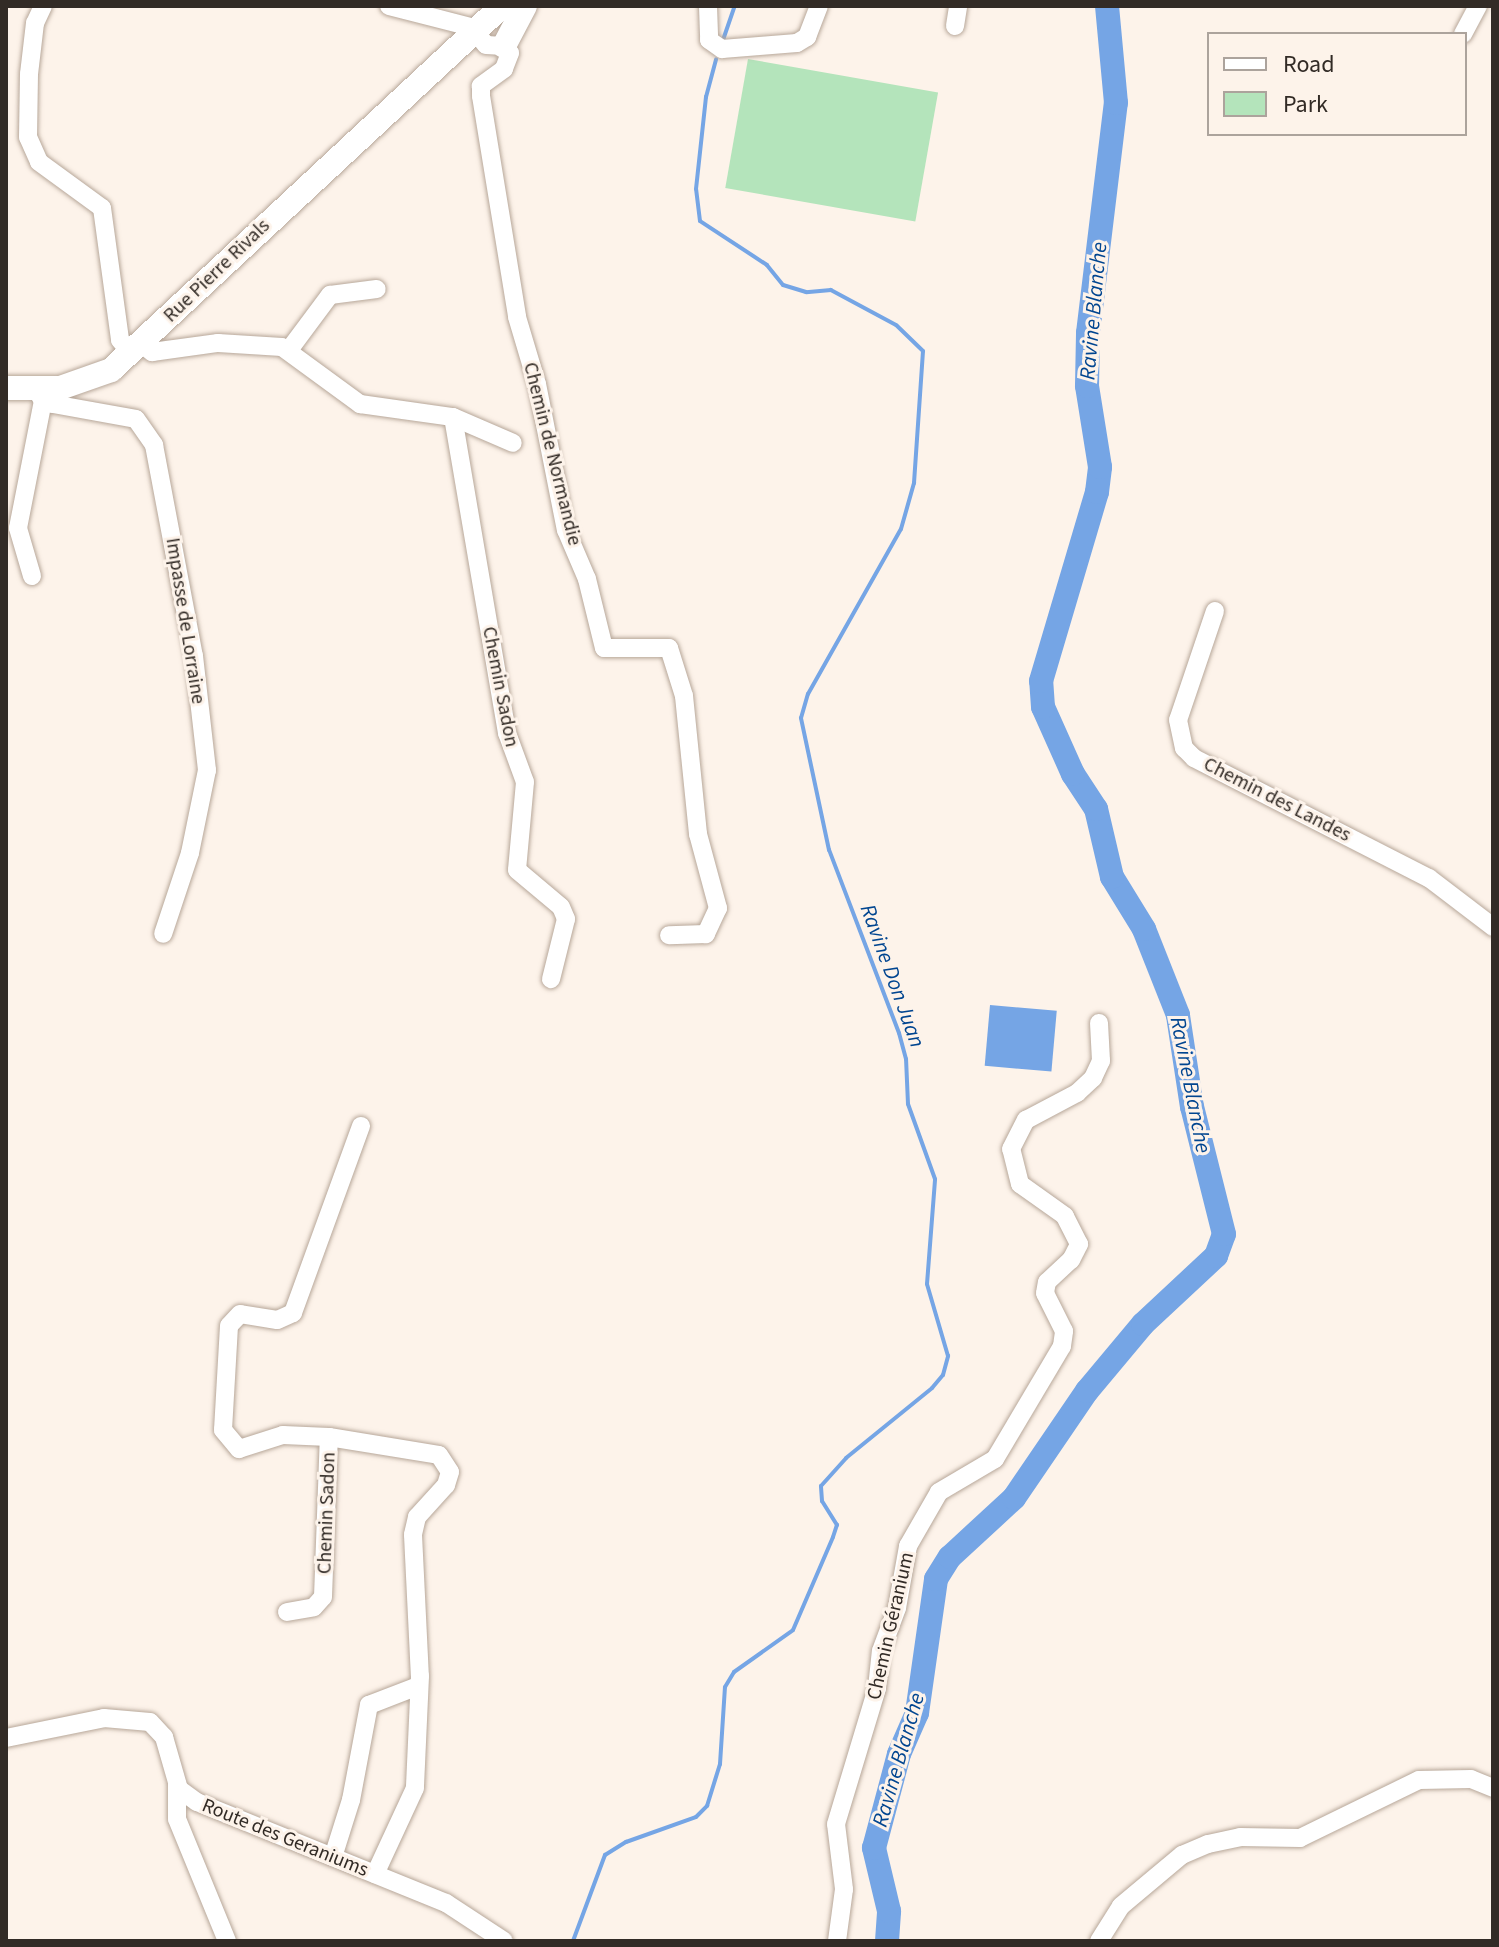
<!DOCTYPE html>
<meta charset="utf-8">
<style>
body{margin:0}
#map{position:relative;width:1499px;height:1947px;overflow:hidden;background:#fdf3ea;font-family:"Source Sans 3",sans-serif}
div>[style]{position:absolute}
.green>*{inset:0;background:#b4e4bb;transform-origin:0 0}
.water>*{inset:0;background:#75a5e5;transform-origin:0 0}
.stream>*{height:4px;margin:-2px;padding:0 2px;transform-origin:2px;border-radius:2px;background:#75a5e5}
.river>*{height:24px;margin:-12px;padding:0 12px;transform-origin:12px;border-radius:12px;background:#75a5e5}
.roads{filter:drop-shadow(0 0 2px #b7a799) drop-shadow(0 0 2px #b7a799)}
.minor>*{height:18px;margin:-9px;padding:0 9px;transform-origin:9px;border-radius:9px;background:#fff}
.major>*{height:24px;margin:-12px;padding:0 12px;transform-origin:12px;border-radius:12px;background:#fff}
span{translate:-50% -50%;white-space:nowrap;text-align:center;line-height:1.15;-webkit-text-stroke:6px #fdf3ea;paint-order:stroke}
.street-label{font-size:20px;color:#322b26}
.water-label{font-size:22px;color:#004590;font-style:italic}
.frame{position:absolute;inset:0;border:8px solid #322b26;pointer-events:none}
.legend{position:absolute;left:1207px;top:32px;width:260px;height:104px;box-sizing:border-box;background:#fdf3ea;border:2px solid #aca39c;margin:0;padding:10px 14px;list-style:none;font-size:24px;color:#322b26}
.legend li{display:flex;align-items:center;gap:16px;height:40px}
.legend b{width:40px;border:2px solid #aca39c}
</style>
<div id="map">
<div class="green">
<div style="left:748px;top:59px;width:193px;height:131px;rotate:10deg"></div>
</div>
<div class="water">
<div style="left:990px;top:1005px;width:67px;height:61px;rotate:5deg"></div>
</div>
<div class="stream">
<div style="left:723px;top:40px;width:36px;rotate:-71deg"></div>
<div style="left:573px;top:1941px;width:92px;rotate:-69.6deg"></div>
<div style="left:605px;top:1855px;width:25px;rotate:-32deg"></div>
<div style="left:626px;top:1842px;width:74px;rotate:-19.7deg"></div>
<div style="left:696px;top:1817px;width:16px;rotate:-45deg"></div>
<div style="left:707px;top:1806px;width:44px;rotate:-72.8deg"></div>
<div style="left:720px;top:1764px;width:77px;rotate:-86.3deg"></div>
<div style="left:725px;top:1687px;width:17px;rotate:-59deg"></div>
<div style="left:734px;top:1672px;width:72px;rotate:-35.4deg"></div>
<div style="left:793px;top:1630px;width:101px;rotate:-66.7deg"></div>
<div style="left:833px;top:1537px;width:13px;rotate:-72deg"></div>
<div style="left:837px;top:1525px;width:28px;rotate:-122deg"></div>
<div style="left:822px;top:1501px;width:15px;rotate:-94deg"></div>
<div style="left:821px;top:1486px;width:38px;rotate:-48deg"></div>
<div style="left:846px;top:1458px;width:111px;rotate:-39.1deg"></div>
<div style="left:932px;top:1388px;width:17px;rotate:-50deg"></div>
<div style="left:943px;top:1375px;width:20px;rotate:-75deg"></div>
<div style="left:948px;top:1356px;width:75px;rotate:-106.3deg"></div>
<div style="left:927px;top:1284px;width:105px;rotate:-85.6deg"></div>
<div style="left:935px;top:1179px;width:80px;rotate:-109.8deg"></div>
<div style="left:908px;top:1104px;width:45px;rotate:-92.5deg"></div>
<div style="left:906px;top:1059px;width:27px;rotate:-105deg"></div>
<div style="left:899px;top:1033px;width:196px;rotate:-110.9deg"></div>
<div style="left:829px;top:850px;width:135px;rotate:-102deg"></div>
<div style="left:801px;top:718px;width:25px;rotate:-74deg"></div>
<div style="left:808px;top:694px;width:189px;rotate:-60.6deg"></div>
<div style="left:901px;top:529px;width:48px;rotate:-74.2deg"></div>
<div style="left:914px;top:483px;width:132px;rotate:-86.1deg"></div>
<div style="left:923px;top:351px;width:37px;rotate:-136deg"></div>
<div style="left:896px;top:325px;width:74px;rotate:-151.7deg"></div>
<div style="left:831px;top:290px;width:25px;rotate:175deg"></div>
<div style="left:806px;top:292px;width:24px;rotate:-163deg"></div>
<div style="left:783px;top:285px;width:26px;rotate:-129deg"></div>
<div style="left:767px;top:265px;width:80px;rotate:-146.7deg"></div>
<div style="left:700px;top:221px;width:32px;rotate:-97deg"></div>
<div style="left:696px;top:189px;width:93px;rotate:-83.8deg"></div>
<div style="left:706px;top:97px;width:39px;rotate:-75deg"></div>
</div>
<div class="river">
<div style="left:887px;top:1941px;width:30px;rotate:-86deg"></div>
<div style="left:889px;top:1911px;width:65px;rotate:-103.4deg"></div>
<div style="left:874px;top:1848px;width:97px;rotate:-75.1deg"></div>
<div style="left:899px;top:1754px;width:45px;rotate:-66.3deg"></div>
<div style="left:917px;top:1713px;width:135px;rotate:-81.9deg"></div>
<div style="left:936px;top:1579px;width:26px;rotate:-58deg"></div>
<div style="left:950px;top:1557px;width:87px;rotate:-42.7deg"></div>
<div style="left:1014px;top:1498px;width:130px;rotate:-55.7deg"></div>
<div style="left:1087px;top:1391px;width:87px;rotate:-50.1deg"></div>
<div style="left:1143px;top:1324px;width:100px;rotate:-43deg"></div>
<div style="left:1216px;top:1256px;width:23px;rotate:-70deg"></div>
<div style="left:1224px;top:1234px;width:131px;rotate:-104.1deg"></div>
<div style="left:1192px;top:1107px;width:93px;rotate:-98.7deg"></div>
<div style="left:1178px;top:1015px;width:92px;rotate:-111.6deg"></div>
<div style="left:1144px;top:929px;width:61px;rotate:-121.6deg"></div>
<div style="left:1112px;top:877px;width:70px;rotate:-103.2deg"></div>
<div style="left:1096px;top:809px;width:42px;rotate:-123.3deg"></div>
<div style="left:1073px;top:774px;width:73px;rotate:-114.1deg"></div>
<div style="left:1043px;top:707px;width:26px;rotate:-94deg"></div>
<div style="left:1041px;top:681px;width:197px;rotate:-73.5deg"></div>
<div style="left:1097px;top:492px;width:25px;rotate:-83deg"></div>
<div style="left:1100px;top:467px;width:82px;rotate:-99.1deg"></div>
<div style="left:1087px;top:386px;width:53px;rotate:-88.9deg"></div>
<div style="left:1088px;top:333px;width:232px;rotate:-83.1deg"></div>
<div style="left:1116px;top:103px;width:97px;rotate:-95.3deg"></div>
</div>
<div class="roads">
<div class="minor">
<div style="left:43px;top:6px;width:19px;rotate:115deg"></div>
<div style="left:35px;top:23px;width:51px;rotate:96.7deg"></div>
<div style="left:29px;top:74px;width:63px;rotate:90.9deg"></div>
<div style="left:28px;top:137px;width:27px;rotate:66deg"></div>
<div style="left:39px;top:162px;width:78px;rotate:36.1deg"></div>
<div style="left:102px;top:208px;width:133px;rotate:82.2deg"></div>
<div style="left:120px;top:340px;width:17px;rotate:50deg"></div>
<div style="left:389px;top:6px;width:85px;rotate:14.4deg"></div>
<div style="left:471px;top:27px;width:23px;rotate:50deg"></div>
<div style="left:486px;top:45px;width:18px;rotate:3deg"></div>
<div style="left:504px;top:46px;width:9px;rotate:49deg"></div>
<div style="left:510px;top:53px;width:17px;rotate:111deg"></div>
<div style="left:504px;top:69px;width:29px;rotate:144deg"></div>
<div style="left:481px;top:86px;width:10px;rotate:90deg"></div>
<div style="left:481px;top:96px;width:224px;rotate:80.7deg"></div>
<div style="left:517px;top:317px;width:70px;rotate:73.4deg"></div>
<div style="left:537px;top:384px;width:149px;rotate:78.8deg"></div>
<div style="left:566px;top:530px;width:53px;rotate:66.8deg"></div>
<div style="left:587px;top:579px;width:71px;rotate:76.2deg"></div>
<div style="left:604px;top:648px;width:65px"></div>
<div style="left:669px;top:648px;width:50px;rotate:72.6deg"></div>
<div style="left:684px;top:696px;width:139px;rotate:84.2deg"></div>
<div style="left:698px;top:834px;width:77px;rotate:74.9deg"></div>
<div style="left:718px;top:908px;width:29px;rotate:115deg"></div>
<div style="left:706px;top:934px;width:37px;rotate:178deg"></div>
<div style="left:708px;top:6px;width:34px;rotate:88deg"></div>
<div style="left:709px;top:40px;width:16px;rotate:35deg"></div>
<div style="left:722px;top:49px;width:75px;rotate:-4.6deg"></div>
<div style="left:797px;top:43px;width:12px;rotate:-31deg"></div>
<div style="left:807px;top:37px;width:33px;rotate:-69deg"></div>
<div style="left:955px;top:26px;width:20px;rotate:-81deg"></div>
<div style="left:1463px;top:34px;width:32px;rotate:-62deg"></div>
<div style="left:141px;top:344px;width:14px;rotate:36deg"></div>
<div style="left:152px;top:352px;width:67px;rotate:-7.8deg"></div>
<div style="left:218px;top:343px;width:64px;rotate:3.6deg"></div>
<div style="left:282px;top:347px;width:97px;rotate:36.2deg"></div>
<div style="left:360px;top:404px;width:94px;rotate:8deg"></div>
<div style="left:453px;top:417px;width:65px;rotate:23.4deg"></div>
<div style="left:289px;top:350px;width:69px;rotate:-53.3deg"></div>
<div style="left:330px;top:295px;width:47px;rotate:-7.3deg"></div>
<div style="left:36px;top:389px;width:14px;rotate:60deg"></div>
<div style="left:43px;top:401px;width:10px;rotate:17deg"></div>
<div style="left:53px;top:404px;width:84px;rotate:10.2deg"></div>
<div style="left:136px;top:419px;width:32px;rotate:55deg"></div>
<div style="left:154px;top:445px;width:215px;rotate:79.3deg"></div>
<div style="left:194px;top:656px;width:115px;rotate:83.5deg"></div>
<div style="left:207px;top:770px;width:85px;rotate:101.6deg"></div>
<div style="left:190px;top:853px;width:85px;rotate:108.4deg"></div>
<div style="left:453px;top:417px;width:321px;rotate:80.3deg"></div>
<div style="left:507px;top:733px;width:52px;rotate:69.8deg"></div>
<div style="left:525px;top:782px;width:88px;rotate:95.2deg"></div>
<div style="left:517px;top:870px;width:57px;rotate:40.1deg"></div>
<div style="left:561px;top:907px;width:13px;rotate:67deg"></div>
<div style="left:566px;top:919px;width:62px;rotate:104deg"></div>
<div style="left:32px;top:576px;width:50px;rotate:-106.3deg"></div>
<div style="left:18px;top:528px;width:129px;rotate:-78.9deg"></div>
<div style="left:1215px;top:611px;width:115px;rotate:108.7deg"></div>
<div style="left:1178px;top:720px;width:29px;rotate:78deg"></div>
<div style="left:1184px;top:748px;width:14px;rotate:45deg"></div>
<div style="left:1194px;top:758px;width:264px;rotate:27.1deg"></div>
<div style="left:1429px;top:878px;width:81px;rotate:37.4deg"></div>
<div style="left:361px;top:1126px;width:199px;rotate:110deg"></div>
<div style="left:293px;top:1313px;width:17px;rotate:156deg"></div>
<div style="left:277px;top:1320px;width:37px;rotate:-171deg"></div>
<div style="left:240px;top:1314px;width:16px;rotate:133deg"></div>
<div style="left:229px;top:1326px;width:104px;rotate:93.3deg"></div>
<div style="left:223px;top:1430px;width:25px;rotate:50deg"></div>
<div style="left:239px;top:1449px;width:46px;rotate:-17.7deg"></div>
<div style="left:283px;top:1435px;width:46px;rotate:2.5deg"></div>
<div style="left:329px;top:1437px;width:111px;rotate:9.3deg"></div>
<div style="left:439px;top:1455px;width:20px;rotate:57deg"></div>
<div style="left:450px;top:1472px;width:14px;rotate:107deg"></div>
<div style="left:446px;top:1485px;width:43px;rotate:132.2deg"></div>
<div style="left:417px;top:1517px;width:18px;rotate:103deg"></div>
<div style="left:413px;top:1535px;width:141px;rotate:87.2deg"></div>
<div style="left:420px;top:1676px;width:112px;rotate:92.6deg"></div>
<div style="left:415px;top:1788px;width:95px;rotate:114.9deg"></div>
<div style="left:287px;top:1612px;width:27px;rotate:-10deg"></div>
<div style="left:314px;top:1607px;width:13px;rotate:-48deg"></div>
<div style="left:323px;top:1597px;width:160px;rotate:-87.9deg"></div>
<div style="left:6px;top:1738px;width:100px;rotate:-11.5deg"></div>
<div style="left:104px;top:1718px;width:46px;rotate:5deg"></div>
<div style="left:150px;top:1722px;width:21px;rotate:47deg"></div>
<div style="left:164px;top:1737px;width:54px;rotate:73.9deg"></div>
<div style="left:179px;top:1789px;width:22px;rotate:36deg"></div>
<div style="left:197px;top:1802px;width:269px;rotate:22.1deg"></div>
<div style="left:446px;top:1903px;width:69px;rotate:33.2deg"></div>
<div style="left:177px;top:1784px;width:35px;rotate:90deg"></div>
<div style="left:177px;top:1819px;width:132px;rotate:67.7deg"></div>
<div style="left:333px;top:1857px;width:60px;rotate:-72.5deg"></div>
<div style="left:351px;top:1800px;width:97px;rotate:-79.3deg"></div>
<div style="left:369px;top:1705px;width:53px;rotate:-21.2deg"></div>
<div style="left:837px;top:1941px;width:52px;rotate:-82.3deg"></div>
<div style="left:844px;top:1889px;width:65px;rotate:-97deg"></div>
<div style="left:836px;top:1824px;width:142px;rotate:-73.2deg"></div>
<div style="left:877px;top:1688px;width:37px;rotate:-84deg"></div>
<div style="left:881px;top:1651px;width:46px;rotate:-69.6deg"></div>
<div style="left:897px;top:1608px;width:63px;rotate:-79.9deg"></div>
<div style="left:908px;top:1546px;width:62px;rotate:-60.1deg"></div>
<div style="left:939px;top:1492px;width:65px;rotate:-30.5deg"></div>
<div style="left:995px;top:1459px;width:131px;rotate:-59.3deg"></div>
<div style="left:1062px;top:1346px;width:15px;rotate:-82deg"></div>
<div style="left:1064px;top:1331px;width:42px;rotate:-116.6deg"></div>
<div style="left:1045px;top:1293px;width:11px;rotate:-80deg"></div>
<div style="left:1047px;top:1282px;width:33px;rotate:-43deg"></div>
<div style="left:1071px;top:1260px;width:18px;rotate:-63deg"></div>
<div style="left:1079px;top:1244px;width:31px;rotate:-117deg"></div>
<div style="left:1065px;top:1216px;width:55px;rotate:-144.6deg"></div>
<div style="left:1020px;top:1184px;width:36px;rotate:-104deg"></div>
<div style="left:1011px;top:1149px;width:33px;rotate:-63deg"></div>
<div style="left:1026px;top:1120px;width:58px;rotate:-27.9deg"></div>
<div style="left:1077px;top:1093px;width:22px;rotate:-43deg"></div>
<div style="left:1093px;top:1078px;width:19px;rotate:-65deg"></div>
<div style="left:1101px;top:1061px;width:38px;rotate:-93deg"></div>
<div style="left:1099px;top:1941px;width:41px;rotate:-57.8deg"></div>
<div style="left:1121px;top:1906px;width:80px;rotate:-39.9deg"></div>
<div style="left:1182px;top:1855px;width:28px;rotate:-23deg"></div>
<div style="left:1208px;top:1844px;width:33px;rotate:-12deg"></div>
<div style="left:1240px;top:1837px;width:60px;rotate:1deg"></div>
<div style="left:1300px;top:1838px;width:132px;rotate:-26deg"></div>
<div style="left:1419px;top:1780px;width:52px;rotate:-1.1deg"></div>
<div style="left:1471px;top:1779px;width:24px;rotate:22deg"></div>
</div>
<div class="major">
<div style="left:504px;top:46px;width:45px;rotate:-62.3deg"></div>
<div style="left:6px;top:388px;width:54px"></div>
<div style="left:60px;top:388px;width:54px;rotate:-19.4deg"></div>
<div style="left:111px;top:370px;width:534px;rotate:-42.95deg"></div>
</div>
</div>
<div class="street-label">
<span style="left:217px;top:271px;rotate:-44deg">Rue Pierre Rivals</span>
<span style="left:552px;top:454px;rotate:76deg">Chemin de Normandie</span>
<span style="left:185px;top:621px;rotate:81deg">Impasse de Lorraine</span>
<span style="left:500px;top:687px;rotate:79deg">Chemin Sadon</span>
<span style="left:1277px;top:800px;rotate:27deg">Chemin des Landes</span>
<span style="left:327px;top:1513px;rotate:-88deg">Chemin Sadon</span>
<span style="left:891px;top:1626px;rotate:-77deg">Chemin Géranium</span>
<span style="left:285px;top:1838px;rotate:22deg">Route des Geraniums</span>
</div>
<div class="water-label">
<span style="left:1094px;top:311px;rotate:-85deg">Ravine Blanche</span>
<span style="left:892px;top:976px;rotate:70deg">Ravine Don Juan</span>
<span style="left:1190px;top:1085px;rotate:79deg">Ravine Blanche</span>
<span style="left:899px;top:1760px;rotate:-74deg">Ravine Blanche</span>
</div>
<div class="frame"></div>
<ul class="legend">
<li><b style="height:10px;background:#fff"></b>Road</li>
<li><b style="height:22px;background:#b4e4bb"></b>Park</li>
</ul>
</div>
